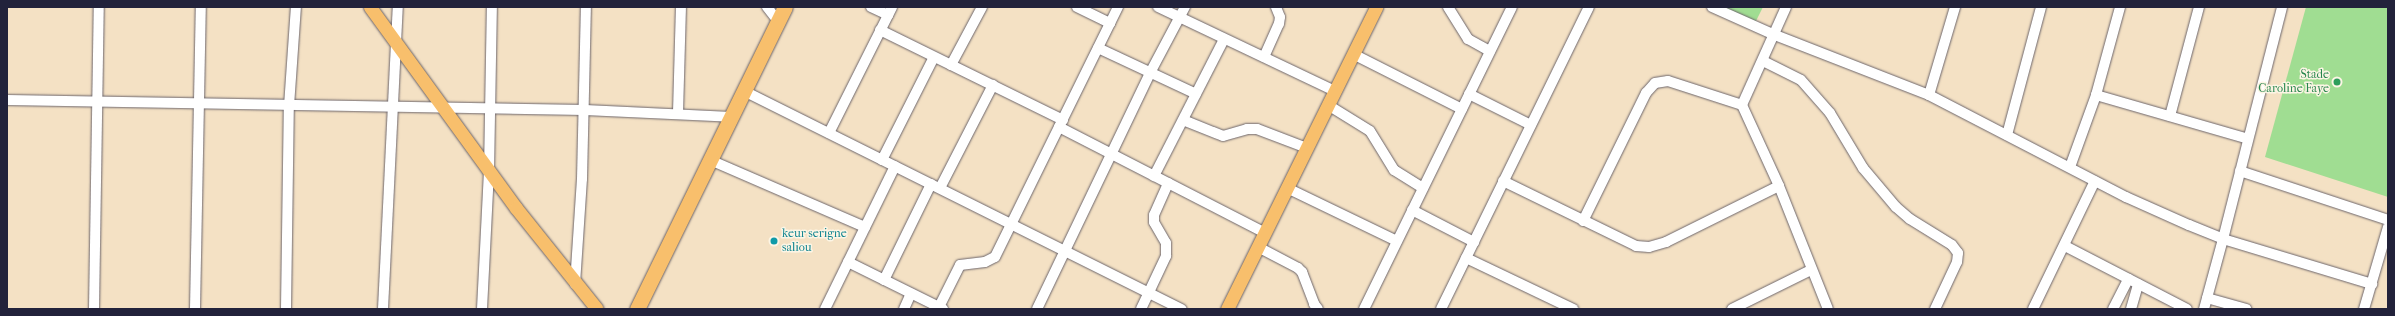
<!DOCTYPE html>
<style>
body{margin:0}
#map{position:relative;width:2395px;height:316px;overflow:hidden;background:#f4e1c4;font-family:"IM FELL French Canon",serif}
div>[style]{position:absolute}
.green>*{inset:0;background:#a0dd92}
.roads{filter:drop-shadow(0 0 1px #6c656b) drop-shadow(0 0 1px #6c656b)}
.minor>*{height:10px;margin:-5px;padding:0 5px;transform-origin:5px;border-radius:5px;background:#fff}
.major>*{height:13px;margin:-6.5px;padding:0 6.5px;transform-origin:6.5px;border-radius:6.5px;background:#f8bf6c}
.highway>*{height:15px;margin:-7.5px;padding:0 7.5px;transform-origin:7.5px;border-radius:7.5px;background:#f8bf6c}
.dots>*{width:11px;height:11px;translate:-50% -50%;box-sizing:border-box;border:2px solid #fcf5e5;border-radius:50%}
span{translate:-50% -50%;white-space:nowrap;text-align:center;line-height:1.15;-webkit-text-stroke:3px #fcf5e5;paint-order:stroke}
.leisure-label{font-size:12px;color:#27864d}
.right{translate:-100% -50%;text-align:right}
.culture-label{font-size:12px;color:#0d838f}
.left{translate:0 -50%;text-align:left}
.frame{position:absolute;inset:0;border:8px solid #22223b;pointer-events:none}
</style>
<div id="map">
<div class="green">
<div style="clip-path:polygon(1721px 7px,1763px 7px,1755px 23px)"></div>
<div style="clip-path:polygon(2306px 7px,2388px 7px,2388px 197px,2265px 157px)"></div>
</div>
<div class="roads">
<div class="minor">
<div style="left:767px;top:7px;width:18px;rotate:52deg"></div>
<div style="left:871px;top:7px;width:19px;rotate:25deg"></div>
<div style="left:1077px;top:7px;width:37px;rotate:26deg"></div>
<div style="left:1158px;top:7px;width:196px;rotate:25.4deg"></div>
<div style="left:1448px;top:7px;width:38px;rotate:58deg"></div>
<div style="left:1468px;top:39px;width:25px;rotate:29deg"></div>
<div style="left:1712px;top:7px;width:69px;rotate:24deg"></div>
<div style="left:1775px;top:35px;width:165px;rotate:21.3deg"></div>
<div style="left:1929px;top:95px;width:222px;rotate:27.4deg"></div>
<div style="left:2126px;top:197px;width:69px;rotate:24deg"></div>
<div style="left:2189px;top:225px;width:37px;rotate:22deg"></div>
<div style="left:2223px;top:239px;width:156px;rotate:16.8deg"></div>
<div style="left:880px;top:30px;width:204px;rotate:26.2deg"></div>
<div style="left:1098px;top:48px;width:108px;rotate:25.1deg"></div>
<div style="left:1353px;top:54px;width:122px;rotate:26.8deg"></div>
<div style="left:1264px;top:57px;width:36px;rotate:-66deg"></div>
<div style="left:1279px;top:24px;width:7px;rotate:-82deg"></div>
<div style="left:1280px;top:17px;width:11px;rotate:-112deg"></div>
<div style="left:1763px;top:61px;width:42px;rotate:26.6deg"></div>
<div style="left:1801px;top:80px;width:44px;rotate:48.7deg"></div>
<div style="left:1830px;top:113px;width:64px;rotate:59deg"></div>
<div style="left:1863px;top:168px;width:51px;rotate:49.8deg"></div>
<div style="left:1896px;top:207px;width:18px;rotate:41deg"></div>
<div style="left:1910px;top:219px;width:49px;rotate:31.8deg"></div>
<div style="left:1952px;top:245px;width:10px;rotate:53deg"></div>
<div style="left:1958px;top:253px;width:9px;rotate:96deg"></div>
<div style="left:1957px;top:262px;width:52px;rotate:115.1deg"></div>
<div style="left:951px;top:65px;width:66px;rotate:-61.9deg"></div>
<div style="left:744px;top:91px;width:489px;rotate:26.5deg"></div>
<div style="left:1469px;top:94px;width:69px;rotate:26.6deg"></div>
<div style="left:1929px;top:95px;width:92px;rotate:-73.5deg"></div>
<div style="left:2096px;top:95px;width:158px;rotate:16.1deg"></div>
<div style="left:7px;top:100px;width:578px;rotate:0.99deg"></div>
<div style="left:585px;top:110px;width:146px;rotate:2.7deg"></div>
<div style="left:1328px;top:105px;width:49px;rotate:31.8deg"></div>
<div style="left:1370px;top:131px;width:46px;rotate:58.4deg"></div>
<div style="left:1394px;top:170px;width:34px;rotate:32deg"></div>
<div style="left:1742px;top:105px;width:89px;rotate:65.4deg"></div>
<div style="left:1779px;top:186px;width:132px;rotate:68.3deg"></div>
<div style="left:678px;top:113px;width:106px;rotate:-88.4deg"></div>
<div style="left:2170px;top:116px;width:113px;rotate:-75.1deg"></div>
<div style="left:1183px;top:120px;width:43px;rotate:21.8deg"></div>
<div style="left:1223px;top:136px;width:25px;rotate:-16deg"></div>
<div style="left:1247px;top:129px;width:10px"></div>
<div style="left:1257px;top:129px;width:53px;rotate:20.8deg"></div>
<div style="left:1059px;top:127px;width:232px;rotate:27.2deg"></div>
<div style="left:829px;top:133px;width:141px;rotate:-63.4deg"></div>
<div style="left:2007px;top:135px;width:132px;rotate:-75.1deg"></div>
<div style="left:710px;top:160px;width:169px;rotate:23.4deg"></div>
<div style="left:882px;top:160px;width:115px;rotate:-63.2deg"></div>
<div style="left:2070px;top:167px;width:77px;rotate:-70.1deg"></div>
<div style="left:2096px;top:95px;width:91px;rotate:-74.7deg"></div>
<div style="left:2240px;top:171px;width:156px;rotate:18.3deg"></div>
<div style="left:1154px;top:176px;width:154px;rotate:-62.9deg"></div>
<div style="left:1503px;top:181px;width:148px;rotate:26deg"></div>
<div style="left:1636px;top:246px;width:13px;rotate:4deg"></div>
<div style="left:1649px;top:247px;width:18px;rotate:-16deg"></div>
<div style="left:1666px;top:242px;width:126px;rotate:-26.4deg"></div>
<div style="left:940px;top:188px;width:116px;rotate:-62.8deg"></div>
<div style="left:1287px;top:188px;width:122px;rotate:25.7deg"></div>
<div style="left:1412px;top:210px;width:70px;rotate:27.3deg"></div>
<div style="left:1583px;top:221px;width:143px;rotate:-63.8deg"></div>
<div style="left:1646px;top:93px;width:13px;rotate:-48deg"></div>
<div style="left:1655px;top:83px;width:13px;rotate:-9deg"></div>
<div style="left:1668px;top:81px;width:78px;rotate:18deg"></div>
<div style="left:1742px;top:105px;width:107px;rotate:-65.8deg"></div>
<div style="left:2065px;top:246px;width:137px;rotate:27.3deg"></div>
<div style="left:1258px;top:247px;width:45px;rotate:27.7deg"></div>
<div style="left:1298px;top:268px;width:6px;rotate:45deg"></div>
<div style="left:1302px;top:272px;width:34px;rotate:69deg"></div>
<div style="left:1314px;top:304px;width:6px;rotate:51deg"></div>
<div style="left:1466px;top:258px;width:119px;rotate:25.5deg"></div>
<div style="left:848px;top:262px;width:106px;rotate:26.3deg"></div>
<div style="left:884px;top:280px;width:107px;rotate:-63.9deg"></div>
<div style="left:575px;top:284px;width:105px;rotate:-86.2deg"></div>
<div style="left:582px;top:179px;width:172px;rotate:-88.7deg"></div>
<div style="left:2207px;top:298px;width:41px;rotate:15.8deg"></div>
<div style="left:939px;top:307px;width:47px;rotate:-63.4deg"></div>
<div style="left:960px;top:265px;width:25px;rotate:-7deg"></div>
<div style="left:985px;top:262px;width:11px;rotate:-27deg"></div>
<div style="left:995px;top:257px;width:279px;rotate:-63.8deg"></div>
<div style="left:94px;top:309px;width:302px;rotate:-89.1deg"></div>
<div style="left:195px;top:309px;width:302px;rotate:-88.9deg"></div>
<div style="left:286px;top:309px;width:203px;rotate:-89.2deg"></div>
<div style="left:289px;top:106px;width:99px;rotate:-86deg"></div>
<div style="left:383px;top:309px;width:302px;rotate:-87.2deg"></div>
<div style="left:482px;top:309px;width:137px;rotate:-87.1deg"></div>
<div style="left:489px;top:172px;width:165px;rotate:-89deg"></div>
<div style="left:825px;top:309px;width:159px;rotate:-63.9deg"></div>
<div style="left:904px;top:309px;width:17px;rotate:-66deg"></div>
<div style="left:1037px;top:309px;width:262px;rotate:-64.4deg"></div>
<div style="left:1150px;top:73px;width:75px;rotate:-62.1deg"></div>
<div style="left:1141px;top:309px;width:59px;rotate:-64.7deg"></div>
<div style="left:1166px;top:256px;width:13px;rotate:-90deg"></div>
<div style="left:1166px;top:243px;width:24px;rotate:-120deg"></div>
<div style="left:1154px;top:222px;width:7px;rotate:-90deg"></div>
<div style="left:1154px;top:215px;width:35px;rotate:-66deg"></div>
<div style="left:1364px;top:309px;width:336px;rotate:-63.9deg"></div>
<div style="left:1441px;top:309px;width:336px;rotate:-63.9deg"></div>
<div style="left:1732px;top:309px;width:88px;rotate:-26.3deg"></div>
<div style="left:2033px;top:309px;width:142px;rotate:-64.2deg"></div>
<div style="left:2113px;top:309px;width:34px;rotate:-63deg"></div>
<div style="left:2131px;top:309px;width:26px;rotate:-74deg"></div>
<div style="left:2204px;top:309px;width:73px;rotate:-74.8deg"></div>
<div style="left:2223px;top:239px;width:239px;rotate:-75.7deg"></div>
<div style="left:2364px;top:309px;width:85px;rotate:-73.7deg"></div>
</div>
<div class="major">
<div style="left:370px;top:7px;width:248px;rotate:54deg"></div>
<div style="left:516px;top:208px;width:129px;rotate:51.3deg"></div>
<div style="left:1227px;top:309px;width:337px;rotate:-63.7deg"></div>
</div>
<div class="highway">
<div style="left:637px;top:309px;width:336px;rotate:-63.9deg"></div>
</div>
</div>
<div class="dots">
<div style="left:2337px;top:82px;background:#2e9e5b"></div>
<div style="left:774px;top:241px;background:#0f9aa8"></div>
</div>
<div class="leisure-label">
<span class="right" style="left:2329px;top:82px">Stade<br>Caroline Faye</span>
</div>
<div class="culture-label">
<span class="left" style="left:782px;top:241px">keur serigne<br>saliou</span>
</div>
<div class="frame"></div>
</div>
